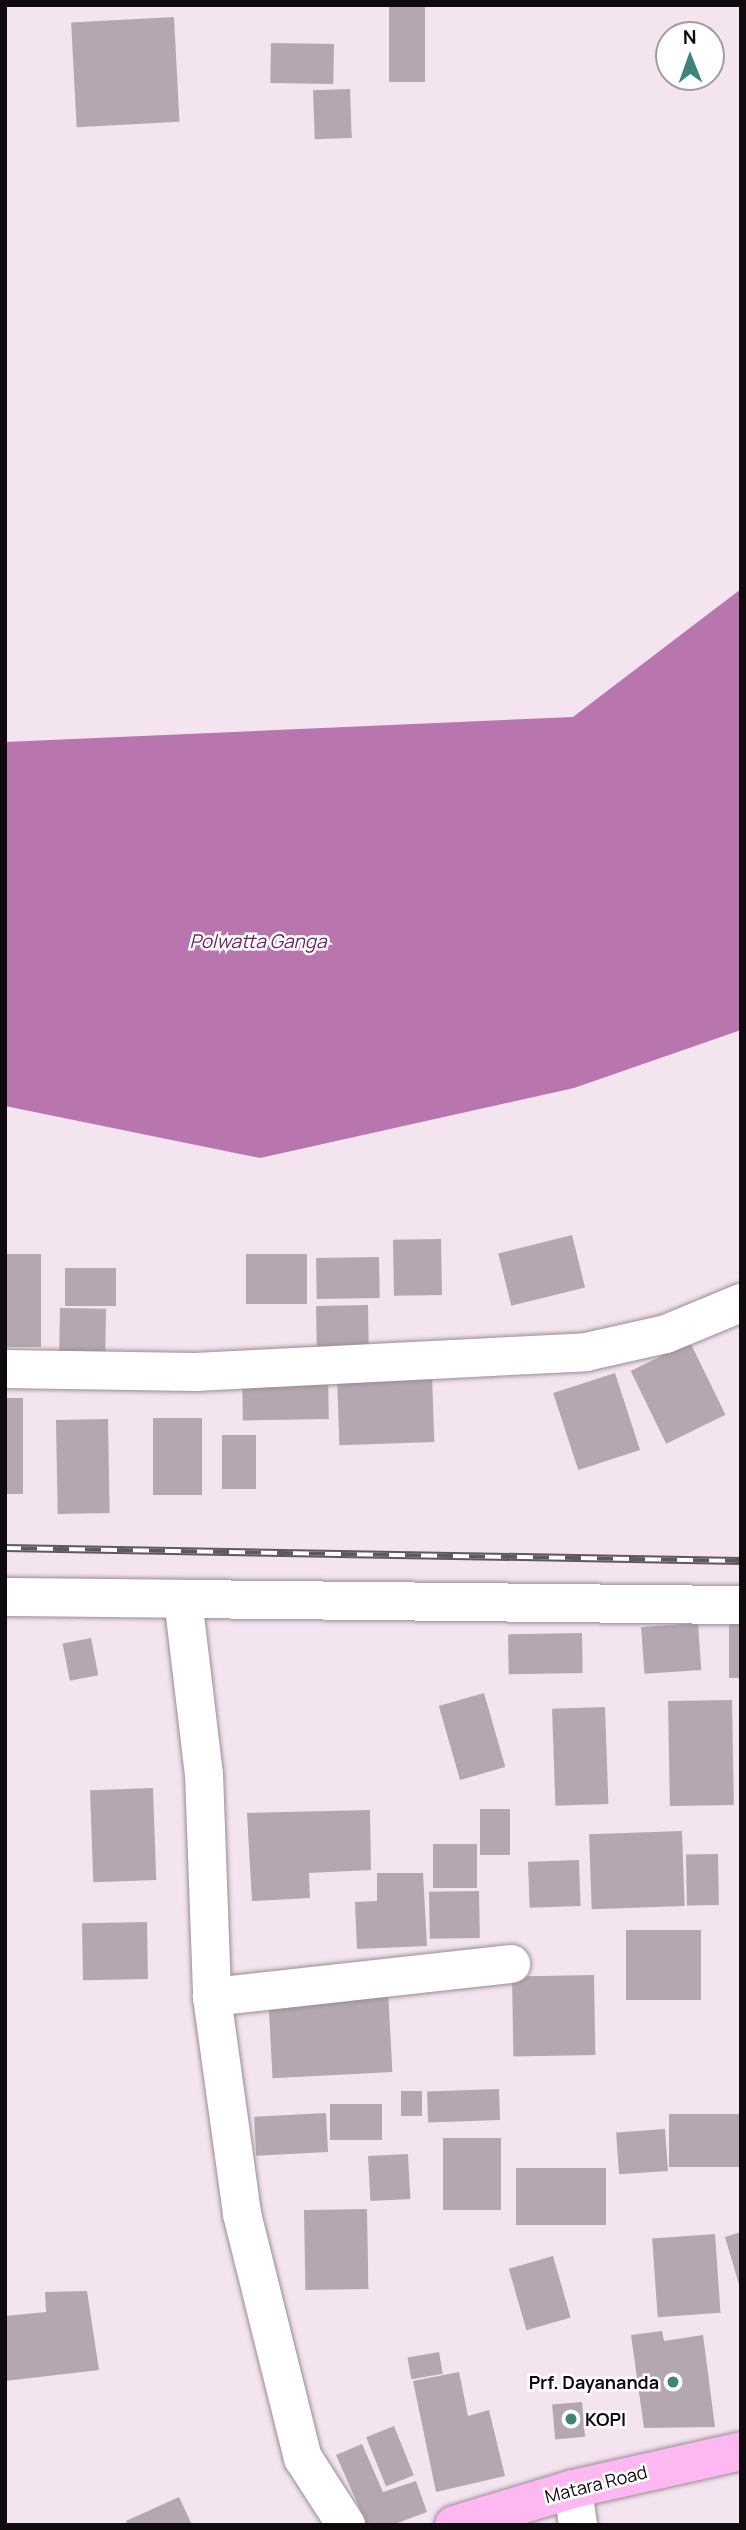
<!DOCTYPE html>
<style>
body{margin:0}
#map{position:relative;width:746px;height:2530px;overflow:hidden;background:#f3e4f0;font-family:Manrope,sans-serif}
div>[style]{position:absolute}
.water>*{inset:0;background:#b975ae}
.building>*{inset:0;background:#b5a7b2;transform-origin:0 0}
.roads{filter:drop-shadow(0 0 2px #998c96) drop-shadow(0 0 2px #998c96)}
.minor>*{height:38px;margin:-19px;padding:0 19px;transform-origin:19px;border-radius:19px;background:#fff}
.highway>*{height:38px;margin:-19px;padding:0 19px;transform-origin:19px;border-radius:19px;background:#fdb7f1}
.rail>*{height:8px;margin-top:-4px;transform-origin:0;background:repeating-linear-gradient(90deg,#fff 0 16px,#60585f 0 32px);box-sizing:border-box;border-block:2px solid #60585f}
.dots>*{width:19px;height:19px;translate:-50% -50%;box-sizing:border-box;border:4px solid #fff;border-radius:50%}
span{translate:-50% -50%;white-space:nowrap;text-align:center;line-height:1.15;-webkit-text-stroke:5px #fff;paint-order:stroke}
.poi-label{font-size:18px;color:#0e0a0e;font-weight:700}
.right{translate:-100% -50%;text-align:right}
.left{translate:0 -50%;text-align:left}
.street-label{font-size:18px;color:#0e0a0e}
.water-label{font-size:19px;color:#74226b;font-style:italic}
.frame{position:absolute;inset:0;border:7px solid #0e0a0e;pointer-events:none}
.north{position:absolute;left:655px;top:21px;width:70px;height:70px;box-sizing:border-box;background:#fff;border:2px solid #9f9d9f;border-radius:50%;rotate:359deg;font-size:19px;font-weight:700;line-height:28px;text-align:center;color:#0e0a0e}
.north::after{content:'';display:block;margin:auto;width:24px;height:32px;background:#3f847a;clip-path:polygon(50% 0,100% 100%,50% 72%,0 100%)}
</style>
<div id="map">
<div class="water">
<div style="clip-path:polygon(741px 589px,741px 1030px,574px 1088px,260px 1158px,5px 1106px,5px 742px,573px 717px)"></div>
</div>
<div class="building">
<div style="left:389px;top:5px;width:36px;height:77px"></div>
<div style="left:174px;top:17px;width:105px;height:103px;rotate:87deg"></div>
<div style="left:271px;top:43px;width:63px;height:40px;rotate:1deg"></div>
<div style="left:350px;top:89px;width:49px;height:37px;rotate:88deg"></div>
<div style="left:572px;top:1235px;width:54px;height:76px;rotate:76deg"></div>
<div style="left:441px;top:1239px;width:56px;height:48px;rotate:89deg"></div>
<div style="left:5px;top:1254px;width:36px;height:93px"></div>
<div style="left:246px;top:1254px;width:61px;height:50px"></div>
<div style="left:379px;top:1257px;width:41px;height:63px;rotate:89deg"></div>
<div style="left:65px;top:1268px;width:51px;height:38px"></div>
<div style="left:368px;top:1305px;width:47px;height:52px;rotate:89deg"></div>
<div style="left:60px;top:1308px;width:46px;height:57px;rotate:1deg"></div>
<div style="left:690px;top:1342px;width:81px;height:66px;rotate:64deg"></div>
<div style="left:328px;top:1372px;width:47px;height:86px;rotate:89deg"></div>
<div style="left:615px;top:1373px;width:81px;height:65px;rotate:72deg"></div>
<div style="left:432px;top:1375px;width:67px;height:95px;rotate:88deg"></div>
<div style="left:5px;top:1398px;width:18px;height:96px"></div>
<div style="left:153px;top:1418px;width:49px;height:77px"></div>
<div style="left:108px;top:1419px;width:94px;height:52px;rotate:89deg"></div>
<div style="left:222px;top:1435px;width:34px;height:54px"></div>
<div style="left:729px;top:1612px;width:12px;height:66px"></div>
<div style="left:698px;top:1623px;width:47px;height:57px;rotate:86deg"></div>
<div style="left:582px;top:1633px;width:40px;height:74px;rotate:89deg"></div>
<div style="left:91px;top:1638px;width:38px;height:29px;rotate:79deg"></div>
<div style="left:484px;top:1693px;width:77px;height:47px;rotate:74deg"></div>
<div style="left:732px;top:1700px;width:105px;height:64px;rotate:89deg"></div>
<div style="left:605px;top:1707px;width:97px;height:53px;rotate:88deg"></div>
<div style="left:153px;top:1788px;width:92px;height:63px;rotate:88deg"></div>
<div style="left:480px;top:1809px;width:30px;height:46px"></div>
<div style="clip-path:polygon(370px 1810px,371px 1870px,309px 1873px,310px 1898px,252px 1901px,247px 1813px)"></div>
<div style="left:682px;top:1831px;width:75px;height:93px;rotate:88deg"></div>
<div style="left:433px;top:1844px;width:44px;height:44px"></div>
<div style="left:718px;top:1854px;width:51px;height:32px;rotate:89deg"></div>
<div style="left:579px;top:1860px;width:46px;height:51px;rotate:88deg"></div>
<div style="clip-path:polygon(377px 1873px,423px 1873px,427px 1946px,357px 1949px,355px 1902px,377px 1901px)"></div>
<div style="left:479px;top:1891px;width:47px;height:50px;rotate:89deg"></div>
<div style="left:147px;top:1922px;width:57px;height:65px;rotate:89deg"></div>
<div style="left:701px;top:1930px;width:70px;height:75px;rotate:90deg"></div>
<div style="left:594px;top:1975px;width:80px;height:82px;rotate:89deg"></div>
<div style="left:388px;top:1989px;width:83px;height:120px;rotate:87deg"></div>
<div style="left:499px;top:2089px;width:31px;height:72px;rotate:88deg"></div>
<div style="left:422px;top:2091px;width:25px;height:21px;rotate:90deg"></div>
<div style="left:330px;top:2104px;width:52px;height:36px"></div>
<div style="left:326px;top:2113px;width:39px;height:72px;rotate:87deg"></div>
<div style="left:741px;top:2114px;width:53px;height:72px;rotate:90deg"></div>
<div style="left:665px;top:2129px;width:42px;height:49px;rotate:86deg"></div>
<div style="left:443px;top:2138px;width:58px;height:72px"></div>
<div style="left:408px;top:2154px;width:45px;height:40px;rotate:87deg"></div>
<div style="left:516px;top:2168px;width:90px;height:57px"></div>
<div style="left:367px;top:2209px;width:80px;height:63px;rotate:89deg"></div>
<div style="clip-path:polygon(741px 2232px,741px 2288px,740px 2288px,725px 2237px)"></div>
<div style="left:715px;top:2234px;width:79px;height:63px;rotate:86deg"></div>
<div style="left:553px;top:2256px;width:64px;height:46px;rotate:74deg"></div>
<div style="clip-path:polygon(87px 2291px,99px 2370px,5px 2381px,5px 2316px,46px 2312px,45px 2292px)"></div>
<div style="clip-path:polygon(662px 2331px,664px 2341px,703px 2335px,715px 2427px,644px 2428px,631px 2335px)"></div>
<div style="left:439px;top:2352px;width:22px;height:32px;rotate:80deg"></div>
<div style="clip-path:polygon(459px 2372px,468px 2416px,489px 2410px,505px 2476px,436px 2492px,413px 2381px)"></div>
<div style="left:582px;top:2402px;width:35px;height:30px;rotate:85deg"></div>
<div style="left:394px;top:2426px;width:53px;height:30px;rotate:68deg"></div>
<div style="clip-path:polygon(362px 2444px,383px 2492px,416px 2481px,427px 2512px,392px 2525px,367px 2525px,336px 2455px)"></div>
<div style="clip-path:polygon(179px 2497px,192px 2525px,128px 2525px,126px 2521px)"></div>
</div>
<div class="roads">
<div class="minor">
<div style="left:5px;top:1369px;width:190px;rotate:0.9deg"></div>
<div style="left:195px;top:1372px;width:392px;rotate:-2.9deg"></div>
<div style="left:586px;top:1352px;width:82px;rotate:-12.7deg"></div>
<div style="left:666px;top:1334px;width:81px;rotate:-22.5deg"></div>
<div style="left:5px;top:1597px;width:178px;rotate:0.6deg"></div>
<div style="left:183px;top:1599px;width:176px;rotate:83.2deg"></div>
<div style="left:204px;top:1774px;width:223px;rotate:87.9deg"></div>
<div style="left:212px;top:1997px;width:219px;rotate:82.1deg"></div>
<div style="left:242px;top:2214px;width:252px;rotate:76deg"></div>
<div style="left:303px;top:2458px;width:80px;rotate:57.3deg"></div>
<div style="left:183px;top:1599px;width:558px;rotate:0.62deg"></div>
<div style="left:212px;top:1997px;width:301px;rotate:-6.3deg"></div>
<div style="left:573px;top:2489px;width:36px;rotate:82deg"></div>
</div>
<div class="highway">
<div style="left:454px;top:2525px;width:124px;rotate:-16.8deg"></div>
<div style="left:573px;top:2489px;width:172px;rotate:-12.7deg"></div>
</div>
</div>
<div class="rail">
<div style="left:5px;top:1548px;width:736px;rotate:1.01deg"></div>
</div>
<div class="dots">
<div style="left:673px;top:2382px;background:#3f847a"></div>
<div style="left:571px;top:2419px;background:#3f847a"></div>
</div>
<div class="poi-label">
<span class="right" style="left:659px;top:2382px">Prf. Dayananda</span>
<span class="left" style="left:585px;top:2419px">KOPI</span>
</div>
<div class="street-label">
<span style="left:596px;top:2484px;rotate:-14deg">Matara Road</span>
</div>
<div class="water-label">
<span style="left:258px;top:942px">Polwatta Ganga</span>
</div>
<div class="frame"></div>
<div class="north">N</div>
</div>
